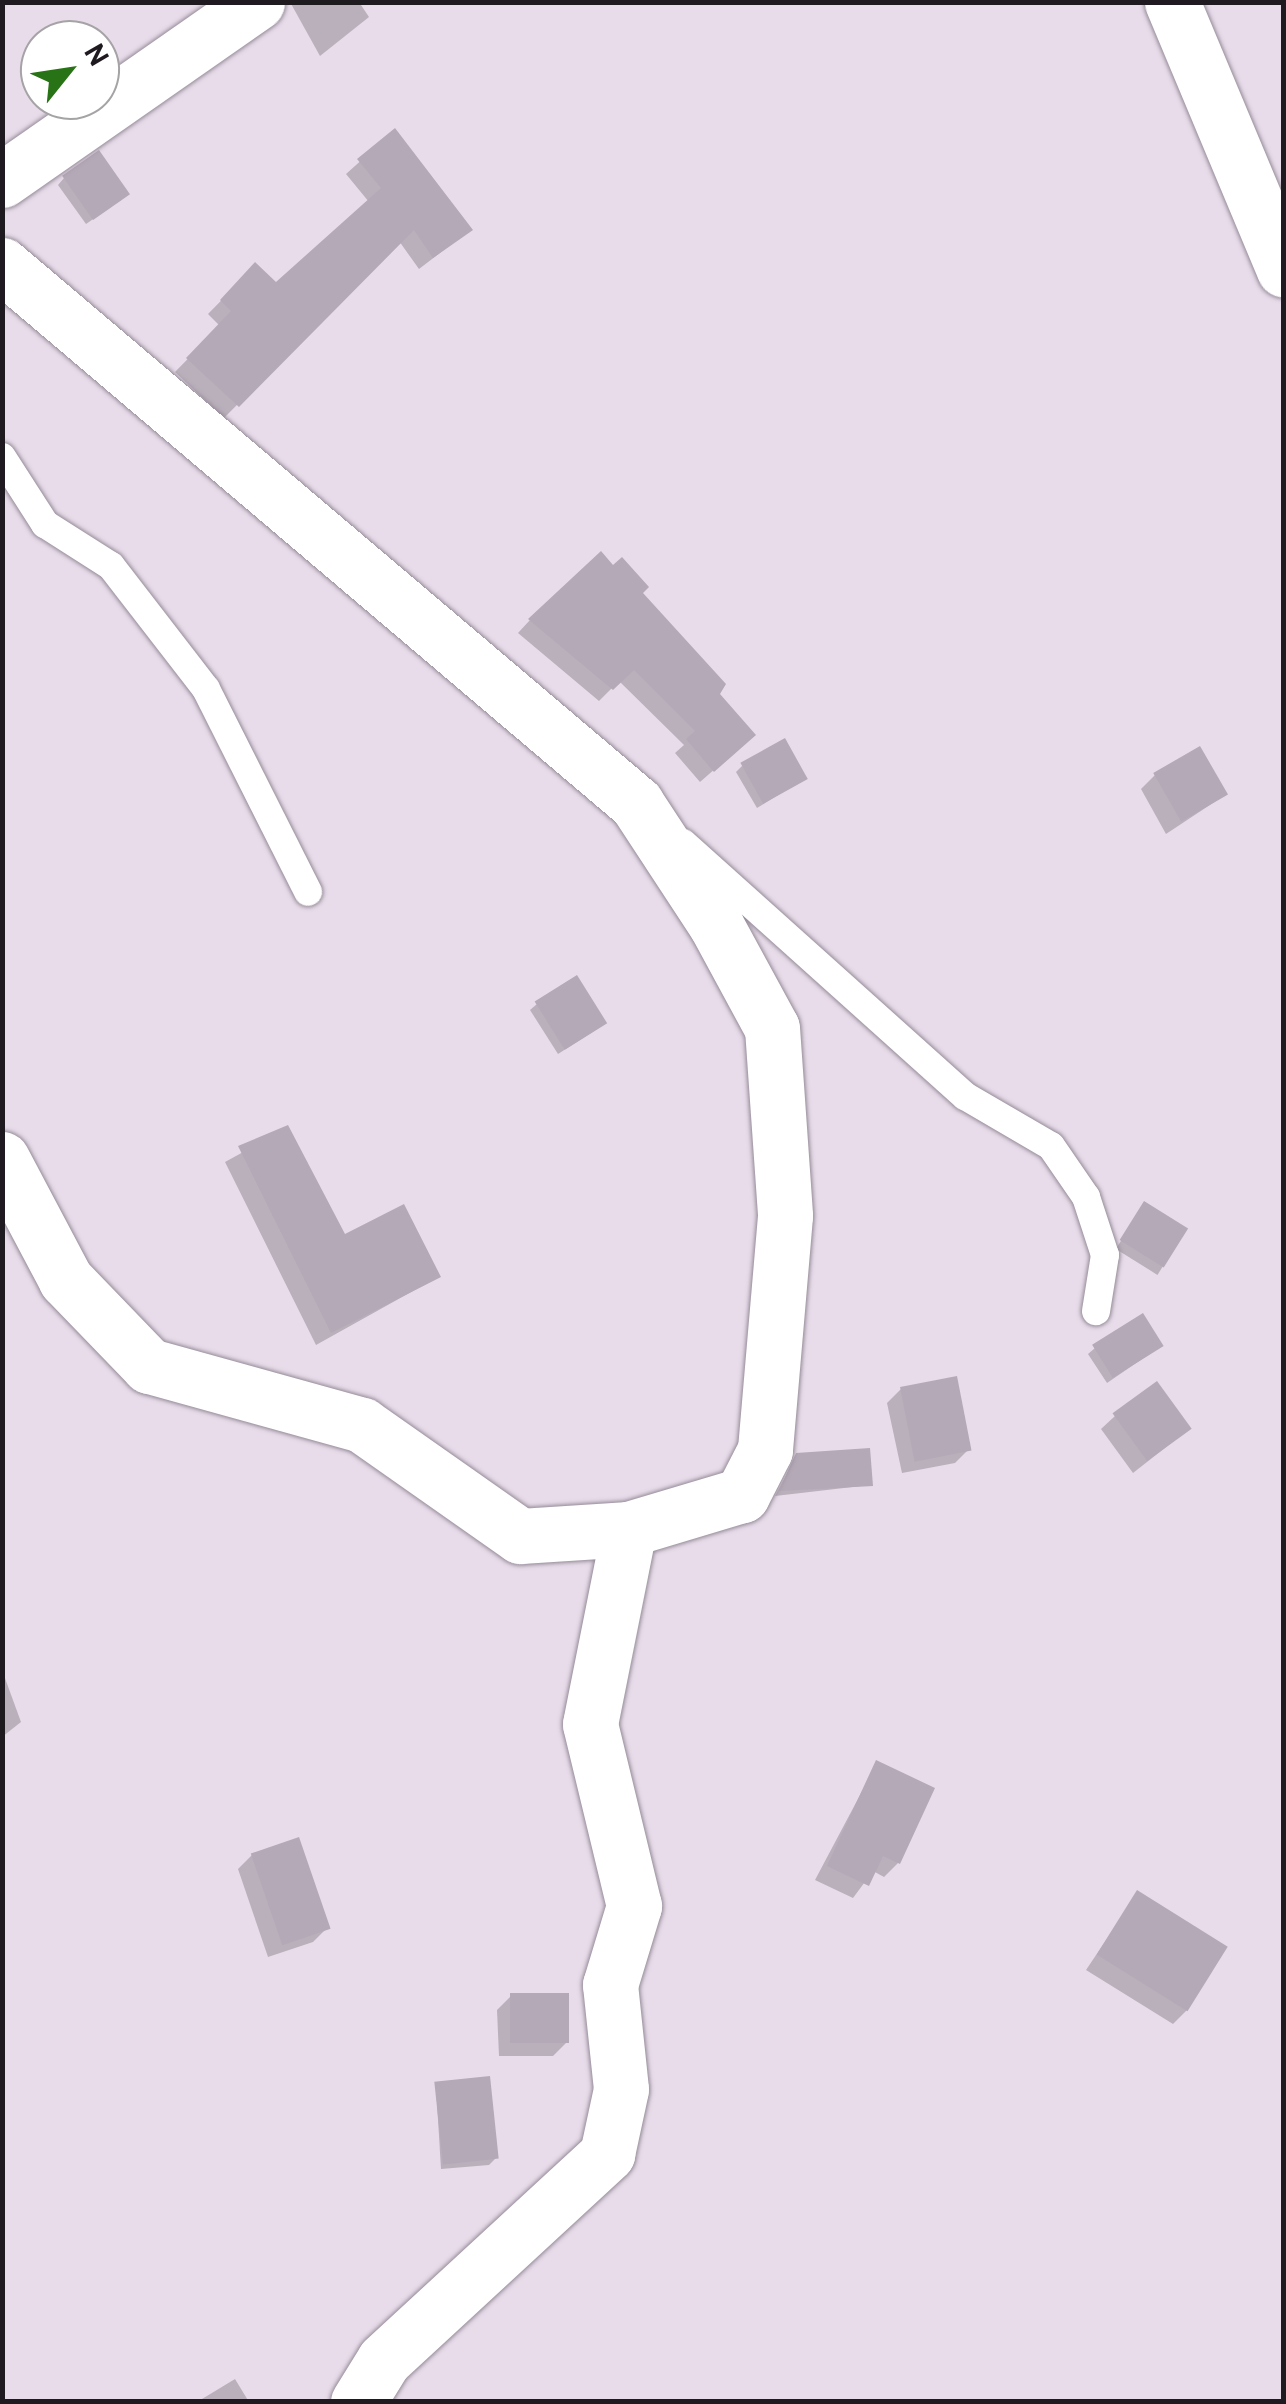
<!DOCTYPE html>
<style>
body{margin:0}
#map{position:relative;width:1286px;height:2404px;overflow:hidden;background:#e8dcea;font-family:Overpass,sans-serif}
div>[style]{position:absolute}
.shadow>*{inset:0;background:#0003;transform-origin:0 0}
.building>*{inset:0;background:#b4a9b7;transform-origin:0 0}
.roads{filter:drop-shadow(0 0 2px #958b98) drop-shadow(0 0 2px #958b98)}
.lane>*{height:28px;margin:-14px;padding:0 14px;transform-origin:14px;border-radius:14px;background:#fff}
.street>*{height:55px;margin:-27.5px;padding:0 27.5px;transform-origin:27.5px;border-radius:27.5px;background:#fff}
span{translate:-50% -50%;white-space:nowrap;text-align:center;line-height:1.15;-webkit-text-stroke:10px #fff;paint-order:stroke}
.frame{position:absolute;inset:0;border:5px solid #1e1a1f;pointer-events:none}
.north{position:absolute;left:20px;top:20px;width:100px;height:100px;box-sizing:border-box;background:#fff;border:2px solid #a5a3a5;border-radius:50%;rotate:60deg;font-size:28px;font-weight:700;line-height:40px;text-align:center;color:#1e1a1f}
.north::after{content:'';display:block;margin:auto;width:35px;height:45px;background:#297317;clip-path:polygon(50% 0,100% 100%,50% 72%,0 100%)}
</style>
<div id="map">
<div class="shadow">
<div style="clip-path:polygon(290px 2px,359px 2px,369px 17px,320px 56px)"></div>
<div style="clip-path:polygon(394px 131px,470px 230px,419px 269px,399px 241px,224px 418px,175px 372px,220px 326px,208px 314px,255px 266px,276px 285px,369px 202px,346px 174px)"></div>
<div style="clip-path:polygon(64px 178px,121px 200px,86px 224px,58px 185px)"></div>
<div style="clip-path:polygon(640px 593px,740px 747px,700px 782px,675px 753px,684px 745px,619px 681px,599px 701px,518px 633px,530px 620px)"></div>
<div style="clip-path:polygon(742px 766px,805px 778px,757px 808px,736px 772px)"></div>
<div style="clip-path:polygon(1155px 775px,1225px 795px,1166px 834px,1141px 789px)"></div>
<div style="clip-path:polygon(537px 1004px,597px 1029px,558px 1054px,530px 1010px)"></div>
<div style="clip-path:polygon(287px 1128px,344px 1237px,438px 1277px,316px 1345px,225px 1162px)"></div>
<div style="left:1144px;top:1204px;width:49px;height:53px;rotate:32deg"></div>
<div style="clip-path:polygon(1161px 1346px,1107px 1383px,1088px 1354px,1095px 1348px)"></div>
<div style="clip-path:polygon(901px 1389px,969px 1449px,955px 1463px,902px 1473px,887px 1403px)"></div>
<div style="clip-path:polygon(1115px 1416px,1189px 1429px,1133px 1473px,1101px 1429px)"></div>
<div style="clip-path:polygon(797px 1455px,870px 1485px,775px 1496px)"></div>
<div style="clip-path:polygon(2px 1670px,21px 1722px,2px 1737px)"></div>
<div style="clip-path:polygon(877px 1763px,932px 1789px,898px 1863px,884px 1877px,873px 1871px,853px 1898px,815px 1880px)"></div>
<div style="clip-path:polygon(252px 1855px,327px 1928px,313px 1942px,268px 1957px,238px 1869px)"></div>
<div style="clip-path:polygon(1137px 1894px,1187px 2010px,1173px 2024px,1086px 1970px)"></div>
<div style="clip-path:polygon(511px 1996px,567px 2042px,553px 2056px,499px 2056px,497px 2010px)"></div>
<div style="clip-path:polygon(436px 2087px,496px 2158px,489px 2165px,441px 2169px)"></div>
<div style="clip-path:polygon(235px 2379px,249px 2402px,197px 2402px)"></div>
</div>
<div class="building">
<div style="clip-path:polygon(395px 128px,473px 230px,433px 258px,414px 230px,239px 407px,186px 358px,231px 311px,220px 300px,255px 262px,276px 282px,381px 188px,357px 159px)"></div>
<div style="left:99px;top:150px;width:54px;height:45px;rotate:55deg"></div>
<div style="clip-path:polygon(601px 551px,613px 565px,622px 557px,649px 587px,643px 593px,726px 684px,720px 694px,756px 735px,714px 772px,686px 739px,695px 731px,634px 670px,613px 690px,528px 619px)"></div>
<div style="left:785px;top:738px;width:47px;height:51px;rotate:61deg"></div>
<div style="left:1200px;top:746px;width:56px;height:54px;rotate:60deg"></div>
<div style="left:577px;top:975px;width:57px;height:50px;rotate:58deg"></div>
<div style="clip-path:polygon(288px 1125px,345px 1234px,404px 1204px,441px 1277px,331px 1333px,238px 1146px)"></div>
<div style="left:1144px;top:1201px;width:52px;height:46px;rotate:32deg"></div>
<div style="left:1143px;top:1313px;width:39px;height:60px;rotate:58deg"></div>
<div style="left:957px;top:1376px;width:76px;height:58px;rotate:79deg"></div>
<div style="left:1157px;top:1381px;width:59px;height:55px;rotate:54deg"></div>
<div style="clip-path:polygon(870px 1448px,873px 1486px,779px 1491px,796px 1453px)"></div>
<div style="clip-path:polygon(876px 1760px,935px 1788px,900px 1864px,883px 1856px,869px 1886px,827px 1866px)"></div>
<div style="left:299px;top:1837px;width:97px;height:51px;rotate:71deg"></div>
<div style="left:1137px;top:1890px;width:107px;height:76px;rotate:32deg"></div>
<div style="left:569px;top:1993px;width:50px;height:59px;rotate:90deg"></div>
<div style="left:490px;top:2076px;width:83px;height:56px;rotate:84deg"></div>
</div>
<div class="roads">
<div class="lane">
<div style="left:2px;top:457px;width:80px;rotate:57.3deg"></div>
<div style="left:45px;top:524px;width:78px;rotate:32.5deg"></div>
<div style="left:111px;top:566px;width:155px;rotate:52.3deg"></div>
<div style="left:206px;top:689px;width:227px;rotate:63.3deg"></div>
<div style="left:683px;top:843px;width:379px;rotate:41.9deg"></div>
<div style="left:965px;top:1096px;width:99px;rotate:30.2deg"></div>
<div style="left:1051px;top:1146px;width:62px;rotate:55.5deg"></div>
<div style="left:1086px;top:1197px;width:61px;rotate:71.9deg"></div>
<div style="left:1105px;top:1255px;width:57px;rotate:99.1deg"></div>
</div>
<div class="street">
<div style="left:1172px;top:2px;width:290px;rotate:67.3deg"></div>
<div style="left:2px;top:180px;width:311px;rotate:-34.9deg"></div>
<div style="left:2px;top:265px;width:832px;rotate:40.32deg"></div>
<div style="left:636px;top:803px;width:146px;rotate:56.7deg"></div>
<div style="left:716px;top:925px;width:117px;rotate:61.5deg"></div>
<div style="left:772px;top:1028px;width:188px;rotate:86deg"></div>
<div style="left:785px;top:1216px;width:235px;rotate:94.9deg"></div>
<div style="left:765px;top:1450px;width:51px;rotate:117.1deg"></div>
<div style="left:742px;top:1495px;width:118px;rotate:163.3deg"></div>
<div style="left:629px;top:1529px;width:109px;rotate:176.3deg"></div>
<div style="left:520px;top:1536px;width:193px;rotate:-144.9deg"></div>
<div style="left:362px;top:1425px;width:221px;rotate:-164.5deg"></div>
<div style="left:149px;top:1366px;width:120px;rotate:-134deg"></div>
<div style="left:66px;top:1280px;width:137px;rotate:-117.9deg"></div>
<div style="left:358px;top:2402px;width:49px;rotate:-58.2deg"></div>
<div style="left:384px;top:2360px;width:304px;rotate:-42.7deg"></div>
<div style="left:607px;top:2154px;width:66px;rotate:-77.8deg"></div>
<div style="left:621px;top:2089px;width:105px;rotate:-96deg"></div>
<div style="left:610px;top:1985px;width:83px;rotate:-73.1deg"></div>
<div style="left:634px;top:1906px;width:187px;rotate:-103.6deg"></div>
<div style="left:590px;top:1724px;width:199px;rotate:-78.7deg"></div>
</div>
</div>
<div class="frame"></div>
<div class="north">N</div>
</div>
